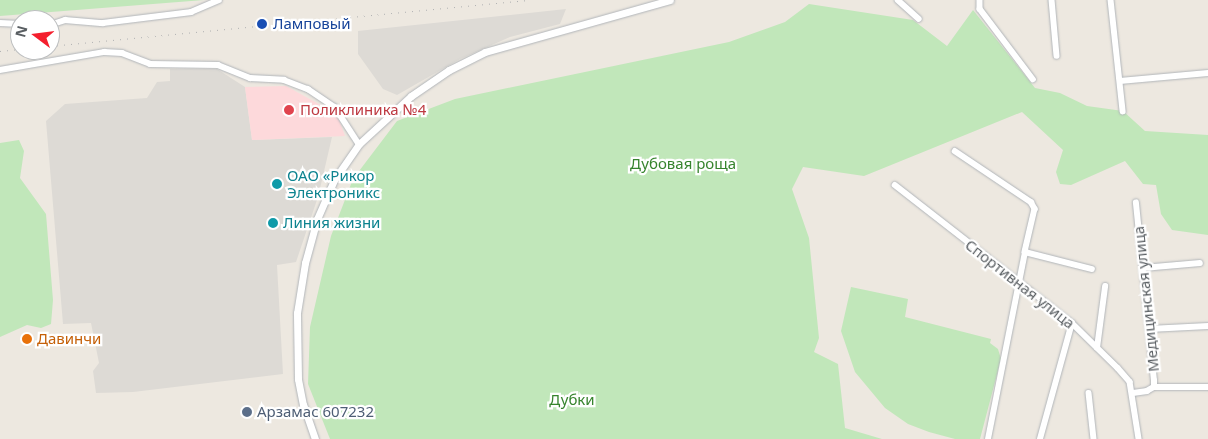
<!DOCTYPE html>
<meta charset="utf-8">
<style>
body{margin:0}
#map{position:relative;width:1208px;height:439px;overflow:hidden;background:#ede8e0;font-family:"Noto Sans",sans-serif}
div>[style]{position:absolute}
.industrial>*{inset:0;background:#dddad5}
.medical>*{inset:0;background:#fdd9db}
.green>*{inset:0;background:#c1e7ba}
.roads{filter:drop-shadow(0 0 1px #b1b5b9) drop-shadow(0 0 1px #b1b5b9)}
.minor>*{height:5.5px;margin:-2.75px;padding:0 2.75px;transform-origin:2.75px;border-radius:2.75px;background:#fff}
.tertiary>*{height:7px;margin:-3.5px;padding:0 3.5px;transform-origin:3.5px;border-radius:3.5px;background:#fff}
.rail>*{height:1px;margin-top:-0.5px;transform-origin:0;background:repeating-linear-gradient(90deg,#b0b1b2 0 1px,transparent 0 7px)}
.dots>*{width:14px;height:14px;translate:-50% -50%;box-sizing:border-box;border:2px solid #fff;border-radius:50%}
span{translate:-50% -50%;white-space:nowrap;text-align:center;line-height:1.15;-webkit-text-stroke:4.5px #fff;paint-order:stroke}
.transit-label{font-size:15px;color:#164399}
.left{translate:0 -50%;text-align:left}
.health-label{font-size:15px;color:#be3a42}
.park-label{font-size:15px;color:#37842e}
.culture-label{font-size:15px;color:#0d838f}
.street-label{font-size:15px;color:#595e62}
.food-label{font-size:15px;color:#c56008}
.service-label{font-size:15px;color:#4e5e75}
.north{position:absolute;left:10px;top:10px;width:50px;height:50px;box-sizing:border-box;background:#fff;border:1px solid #bdbfc0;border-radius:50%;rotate:285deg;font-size:14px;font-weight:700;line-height:20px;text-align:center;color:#595e62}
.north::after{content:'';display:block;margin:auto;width:18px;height:22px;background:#f41f2e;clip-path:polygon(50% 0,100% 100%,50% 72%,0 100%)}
</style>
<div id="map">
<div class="industrial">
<div style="clip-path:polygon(566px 9px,560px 24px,510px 37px,460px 59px,397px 95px,383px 89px,358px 54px,358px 31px)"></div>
<div style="clip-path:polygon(170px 69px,217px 69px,245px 87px,252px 140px,332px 137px,318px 197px,296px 262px,277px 265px,283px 374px,133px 392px,96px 393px,93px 371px,99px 363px,91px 323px,63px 324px,46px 121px,65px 104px,147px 98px,157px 82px,170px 81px)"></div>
</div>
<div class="medical">
<div style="clip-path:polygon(286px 86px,337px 114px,345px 136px,252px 140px,245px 87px)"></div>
</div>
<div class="green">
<div style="clip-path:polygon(0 0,204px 0,0 16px)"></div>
<div style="clip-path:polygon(809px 4px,913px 20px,947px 46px,973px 10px,1035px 88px,1060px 93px,1087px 106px,1123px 111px,1145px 131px,1208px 135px,1208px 235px,1172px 230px,1161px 214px,1156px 185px,1143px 184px,1125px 161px,1071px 185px,1060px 184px,1056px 172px,1063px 150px,1022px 112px,864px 176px,803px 167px,792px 189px,809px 238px,819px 338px,814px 352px,838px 364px,845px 428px,882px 439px,330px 439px,308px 384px,310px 327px,331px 236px,353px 179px,397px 121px,455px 99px,729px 42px,785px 22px)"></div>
<div style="clip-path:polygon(19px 140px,24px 151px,20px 178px,46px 214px,53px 300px,51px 324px,41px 328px,27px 325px,0 337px,0 143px)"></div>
<div style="clip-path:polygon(851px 287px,908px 299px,905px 317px,991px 339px,990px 343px,998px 349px,1001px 359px,980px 439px,955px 439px,929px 432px,908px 424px,885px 408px,855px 372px,841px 331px)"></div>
</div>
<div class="roads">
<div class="minor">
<div style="left:898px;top:0;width:28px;rotate:42deg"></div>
<div style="left:980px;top:0;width:9px;rotate:90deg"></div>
<div style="left:980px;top:9px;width:88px;rotate:52.9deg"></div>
<div style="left:1052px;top:0;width:56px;rotate:84.9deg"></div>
<div style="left:1111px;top:0;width:112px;rotate:83.8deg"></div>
<div style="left:0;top:23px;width:20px;rotate:3deg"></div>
<div style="left:50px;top:25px;width:16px;rotate:-18deg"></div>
<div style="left:65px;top:20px;width:38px;rotate:5deg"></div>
<div style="left:103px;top:23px;width:89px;rotate:-7.1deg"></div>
<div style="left:191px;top:12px;width:30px;rotate:-23deg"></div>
<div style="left:0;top:70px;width:106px;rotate:-9.8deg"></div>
<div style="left:104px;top:52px;width:18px;rotate:3deg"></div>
<div style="left:122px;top:53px;width:30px;rotate:21deg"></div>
<div style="left:150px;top:64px;width:68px;rotate:0.8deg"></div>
<div style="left:218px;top:65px;width:35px;rotate:22deg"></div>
<div style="left:250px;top:78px;width:34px;rotate:3deg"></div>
<div style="left:284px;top:80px;width:26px;rotate:21deg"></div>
<div style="left:308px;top:89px;width:32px;rotate:34deg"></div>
<div style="left:335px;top:107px;width:44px;rotate:57deg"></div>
<div style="left:1120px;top:81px;width:88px;rotate:-5.2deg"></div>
<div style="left:955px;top:151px;width:92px;rotate:33.9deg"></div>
<div style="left:1031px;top:202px;width:8px;rotate:60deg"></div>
<div style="left:1035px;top:209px;width:44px;rotate:103.1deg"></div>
<div style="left:895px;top:185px;width:224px;rotate:37.9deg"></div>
<div style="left:1072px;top:323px;width:64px;rotate:44.4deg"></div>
<div style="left:1118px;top:368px;width:18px;rotate:49deg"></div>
<div style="left:1130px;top:382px;width:58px;rotate:81deg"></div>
<div style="left:1143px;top:268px;width:57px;rotate:-5deg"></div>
<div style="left:1149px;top:329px;width:59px;rotate:-2.9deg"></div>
<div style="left:1097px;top:348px;width:62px;rotate:-82.5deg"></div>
<div style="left:1154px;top:387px;width:54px"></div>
<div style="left:1089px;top:393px;width:46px;rotate:83.8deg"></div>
<div style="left:1133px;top:393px;width:14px;rotate:-8deg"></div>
<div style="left:1147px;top:391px;width:8px;rotate:-30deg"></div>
<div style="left:1154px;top:387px;width:6px;rotate:-90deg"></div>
<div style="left:1154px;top:381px;width:179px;rotate:-95.8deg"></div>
<div style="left:988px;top:439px;width:191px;rotate:-78.8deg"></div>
<div style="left:1025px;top:252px;width:69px;rotate:14.2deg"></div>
<div style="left:1040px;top:439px;width:120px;rotate:-74.6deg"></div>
</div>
<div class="tertiary">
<div style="left:315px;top:439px;width:36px;rotate:-109deg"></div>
<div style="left:303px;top:405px;width:26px;rotate:-101deg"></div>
<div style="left:298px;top:379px;width:66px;rotate:-90.9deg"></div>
<div style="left:297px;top:313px;width:51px;rotate:-80.9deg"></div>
<div style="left:305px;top:263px;width:46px;rotate:-74.7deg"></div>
<div style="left:317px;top:219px;width:43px;rotate:-66.4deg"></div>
<div style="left:334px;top:180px;width:44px;rotate:-55.2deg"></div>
<div style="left:359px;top:144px;width:71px;rotate:-42.7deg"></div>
<div style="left:411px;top:96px;width:46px;rotate:-34.4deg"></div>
<div style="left:449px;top:70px;width:40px;rotate:-26.6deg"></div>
<div style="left:485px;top:52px;width:192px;rotate:-15.7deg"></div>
</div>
</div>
<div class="rail">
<div style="left:50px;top:46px;width:481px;rotate:-5.5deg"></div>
<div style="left:0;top:51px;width:20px;rotate:-6deg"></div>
</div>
<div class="dots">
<div style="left:262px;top:24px;background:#1a4fb4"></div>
<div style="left:289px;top:110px;background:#e0444e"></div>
<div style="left:277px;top:184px;background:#0f9aa8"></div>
<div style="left:273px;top:223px;background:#0f9aa8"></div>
<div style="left:27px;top:339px;background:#e8710a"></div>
<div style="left:247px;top:412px;background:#5c6f8a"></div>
</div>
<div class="transit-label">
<span class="left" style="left:273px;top:24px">Ламповый</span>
</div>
<div class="health-label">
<span class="left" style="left:300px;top:110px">Поликлиника №4</span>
</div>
<div class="park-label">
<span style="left:683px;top:164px">Дубовая роща</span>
<span style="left:572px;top:400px">Дубки</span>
</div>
<div class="culture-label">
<span class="left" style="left:287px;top:184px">ОАО «Рикор<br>Электроникс</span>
<span class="left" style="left:283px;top:223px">Линия жизни</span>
</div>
<div class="street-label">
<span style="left:1020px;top:284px;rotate:38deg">Спортивная улица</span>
<span style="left:1146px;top:299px;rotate:-96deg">Медицинская улица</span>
</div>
<div class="food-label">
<span class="left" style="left:37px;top:339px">Давинчи</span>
</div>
<div class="service-label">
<span class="left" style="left:257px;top:412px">Арзамас 607232</span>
</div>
<div class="north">N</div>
</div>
